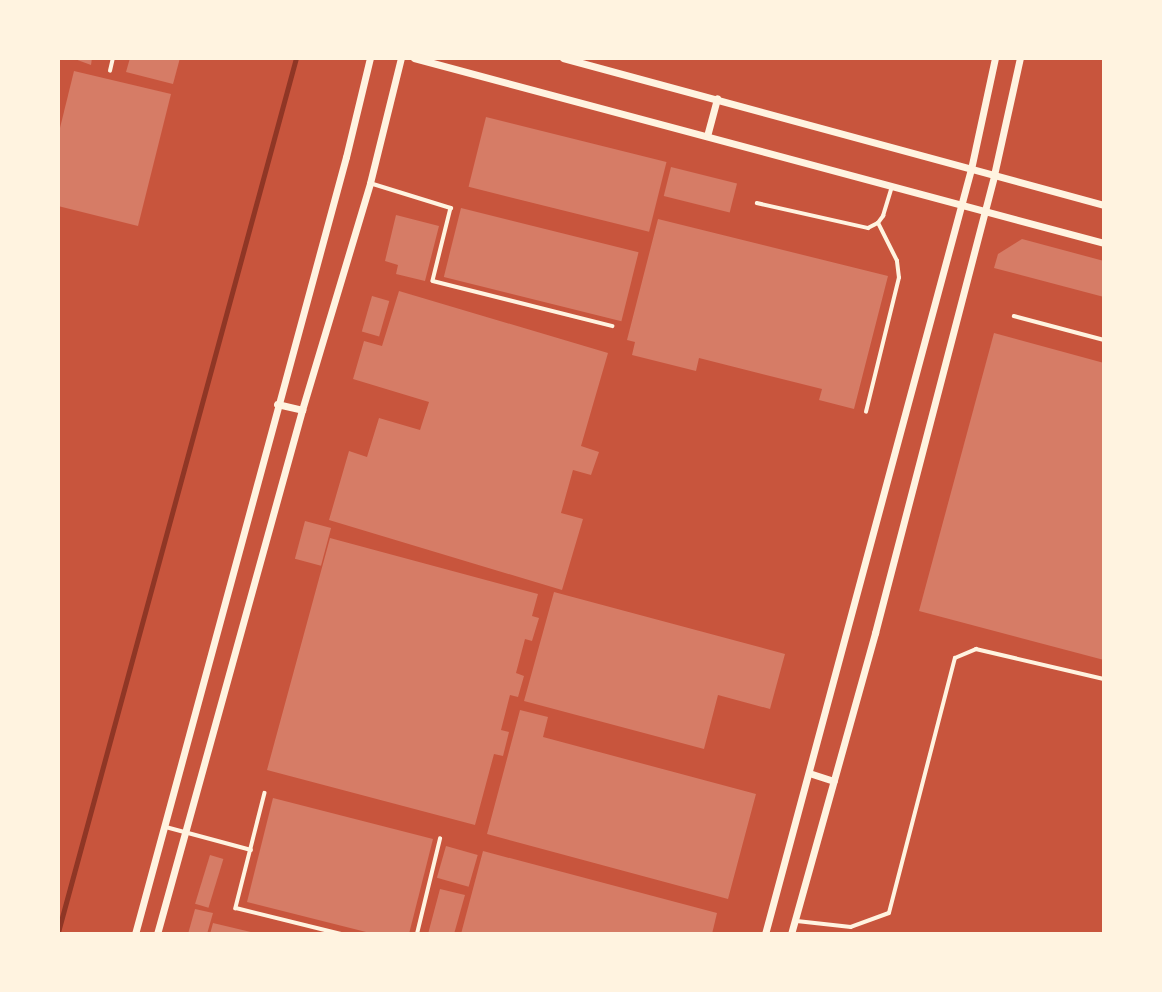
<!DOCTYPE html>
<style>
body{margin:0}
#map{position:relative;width:1162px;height:992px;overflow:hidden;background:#c8553d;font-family:Commissioner,sans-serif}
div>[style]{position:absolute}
.stream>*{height:5px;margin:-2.5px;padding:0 2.5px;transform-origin:2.5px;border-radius:2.5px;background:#8f3625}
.building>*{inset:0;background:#d67c66;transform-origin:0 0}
.service>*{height:3.5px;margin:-1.75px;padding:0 1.75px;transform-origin:1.75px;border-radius:1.75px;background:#fff3e0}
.minor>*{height:7px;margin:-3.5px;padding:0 3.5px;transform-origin:3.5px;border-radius:3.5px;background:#fff3e0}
span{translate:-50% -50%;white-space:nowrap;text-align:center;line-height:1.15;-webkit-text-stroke:5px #fff3e0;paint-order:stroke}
.frame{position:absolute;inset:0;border:60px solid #fff3e0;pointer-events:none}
</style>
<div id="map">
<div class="stream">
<div style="left:58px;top:932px;width:906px;rotate:-74.77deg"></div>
</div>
<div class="building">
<div style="clip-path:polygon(72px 58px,92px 58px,91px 65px)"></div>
<div style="clip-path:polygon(130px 58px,180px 58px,173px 84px,126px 72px)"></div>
<div style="clip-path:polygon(74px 71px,171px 94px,138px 226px,58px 206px,58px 136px)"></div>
<div style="left:486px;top:117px;width:186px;height:72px;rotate:14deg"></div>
<div style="left:671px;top:167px;width:68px;height:30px;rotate:14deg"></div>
<div style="left:461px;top:208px;width:183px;height:71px;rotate:14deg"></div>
<div style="clip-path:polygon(396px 215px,439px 226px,425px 281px,396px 274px,398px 265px,385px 261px)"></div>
<div style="clip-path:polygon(658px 219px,888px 276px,854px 409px,819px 400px,822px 389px,699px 358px,696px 371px,632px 355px,635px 342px,627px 340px)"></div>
<div style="clip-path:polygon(1022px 239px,1104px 261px,1104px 297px,994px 268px,998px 254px)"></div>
<div style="clip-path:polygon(399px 291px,608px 353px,581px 446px,599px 452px,591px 475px,573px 470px,561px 513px,583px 519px,562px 590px,329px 520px,349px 451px,367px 457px,379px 418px,420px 430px,429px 402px,353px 379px,364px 341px,382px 346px)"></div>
<div style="left:372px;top:296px;width:18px;height:37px;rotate:16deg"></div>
<div style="clip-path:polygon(994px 333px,1104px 363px,1104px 660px,919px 611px)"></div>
<div style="left:305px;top:521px;width:27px;height:39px;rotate:15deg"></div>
<div style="clip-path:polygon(330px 538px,538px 594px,532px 616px,539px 618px,532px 641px,525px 639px,516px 673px,524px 676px,518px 697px,510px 695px,501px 730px,509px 732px,503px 756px,494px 754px,475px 825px,267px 770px)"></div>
<div style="clip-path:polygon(554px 592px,785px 654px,770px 709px,718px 695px,704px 749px,524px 701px)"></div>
<div style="clip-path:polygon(520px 710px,548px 717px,543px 737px,756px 794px,728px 899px,487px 834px)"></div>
<div style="clip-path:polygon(273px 798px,433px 839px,409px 934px,374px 934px,247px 902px)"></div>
<div style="left:446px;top:846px;width:33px;height:33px;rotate:16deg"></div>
<div style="clip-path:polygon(483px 851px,717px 913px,712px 934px,461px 934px)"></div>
<div style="left:210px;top:855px;width:14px;height:51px;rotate:17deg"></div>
<div style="clip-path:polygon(440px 889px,465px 895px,454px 934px,428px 934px)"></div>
<div style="clip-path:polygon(195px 909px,213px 913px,207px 934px,188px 934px)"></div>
<div style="clip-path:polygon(213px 923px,255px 933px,255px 934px,210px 934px)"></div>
</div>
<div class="service">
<div style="left:110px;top:71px;width:13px;rotate:-77deg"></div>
<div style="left:370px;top:183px;width:85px;rotate:17.2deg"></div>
<div style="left:451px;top:208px;width:75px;rotate:103.9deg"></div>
<div style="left:433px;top:281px;width:185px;rotate:14.1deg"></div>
<div style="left:757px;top:203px;width:114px;rotate:12.7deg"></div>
<div style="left:868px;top:228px;width:11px;rotate:-27deg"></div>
<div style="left:878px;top:223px;width:9px;rotate:-54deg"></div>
<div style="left:883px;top:216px;width:31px;rotate:-73deg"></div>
<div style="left:1014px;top:316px;width:93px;rotate:14.9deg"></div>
<div style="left:866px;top:412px;width:138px;rotate:-76.2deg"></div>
<div style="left:899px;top:278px;width:17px;rotate:-97deg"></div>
<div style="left:897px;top:261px;width:42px;rotate:-116.6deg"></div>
<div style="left:265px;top:793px;width:119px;rotate:104.2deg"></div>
<div style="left:236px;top:908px;width:108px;rotate:13.9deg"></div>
<div style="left:166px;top:827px;width:88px;rotate:15.1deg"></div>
<div style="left:797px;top:921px;width:54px;rotate:6.3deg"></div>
<div style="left:851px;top:927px;width:40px;rotate:-20.2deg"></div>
<div style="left:889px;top:913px;width:263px;rotate:-75.5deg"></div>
<div style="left:955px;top:658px;width:23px;rotate:-23deg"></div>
<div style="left:976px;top:649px;width:131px;rotate:13.2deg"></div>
<div style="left:417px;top:934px;width:98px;rotate:-76.4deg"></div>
</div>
<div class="minor">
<div style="left:414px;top:58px;width:714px;rotate:15.01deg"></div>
<div style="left:563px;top:58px;width:561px;rotate:15.2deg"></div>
<div style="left:707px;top:136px;width:39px;rotate:-75deg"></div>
<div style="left:277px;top:404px;width:26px;rotate:13deg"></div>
<div style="left:809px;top:773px;width:26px;rotate:18deg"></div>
<div style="left:135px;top:934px;width:805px;rotate:-74.81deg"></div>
<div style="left:346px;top:157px;width:102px;rotate:-76.4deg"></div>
<div style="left:157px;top:934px;width:544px;rotate:-74.53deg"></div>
<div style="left:302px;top:410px;width:237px;rotate:-73.3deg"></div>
<div style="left:370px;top:183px;width:129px;rotate:-76.1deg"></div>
<div style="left:765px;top:934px;width:792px;rotate:-74.93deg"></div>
<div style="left:971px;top:169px;width:114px;rotate:-77.8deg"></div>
<div style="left:791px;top:934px;width:313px;rotate:-74.4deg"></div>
<div style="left:875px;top:633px;width:473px;rotate:-75.4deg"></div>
<div style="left:994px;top:175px;width:120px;rotate:-77.5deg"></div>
</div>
<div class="frame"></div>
</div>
